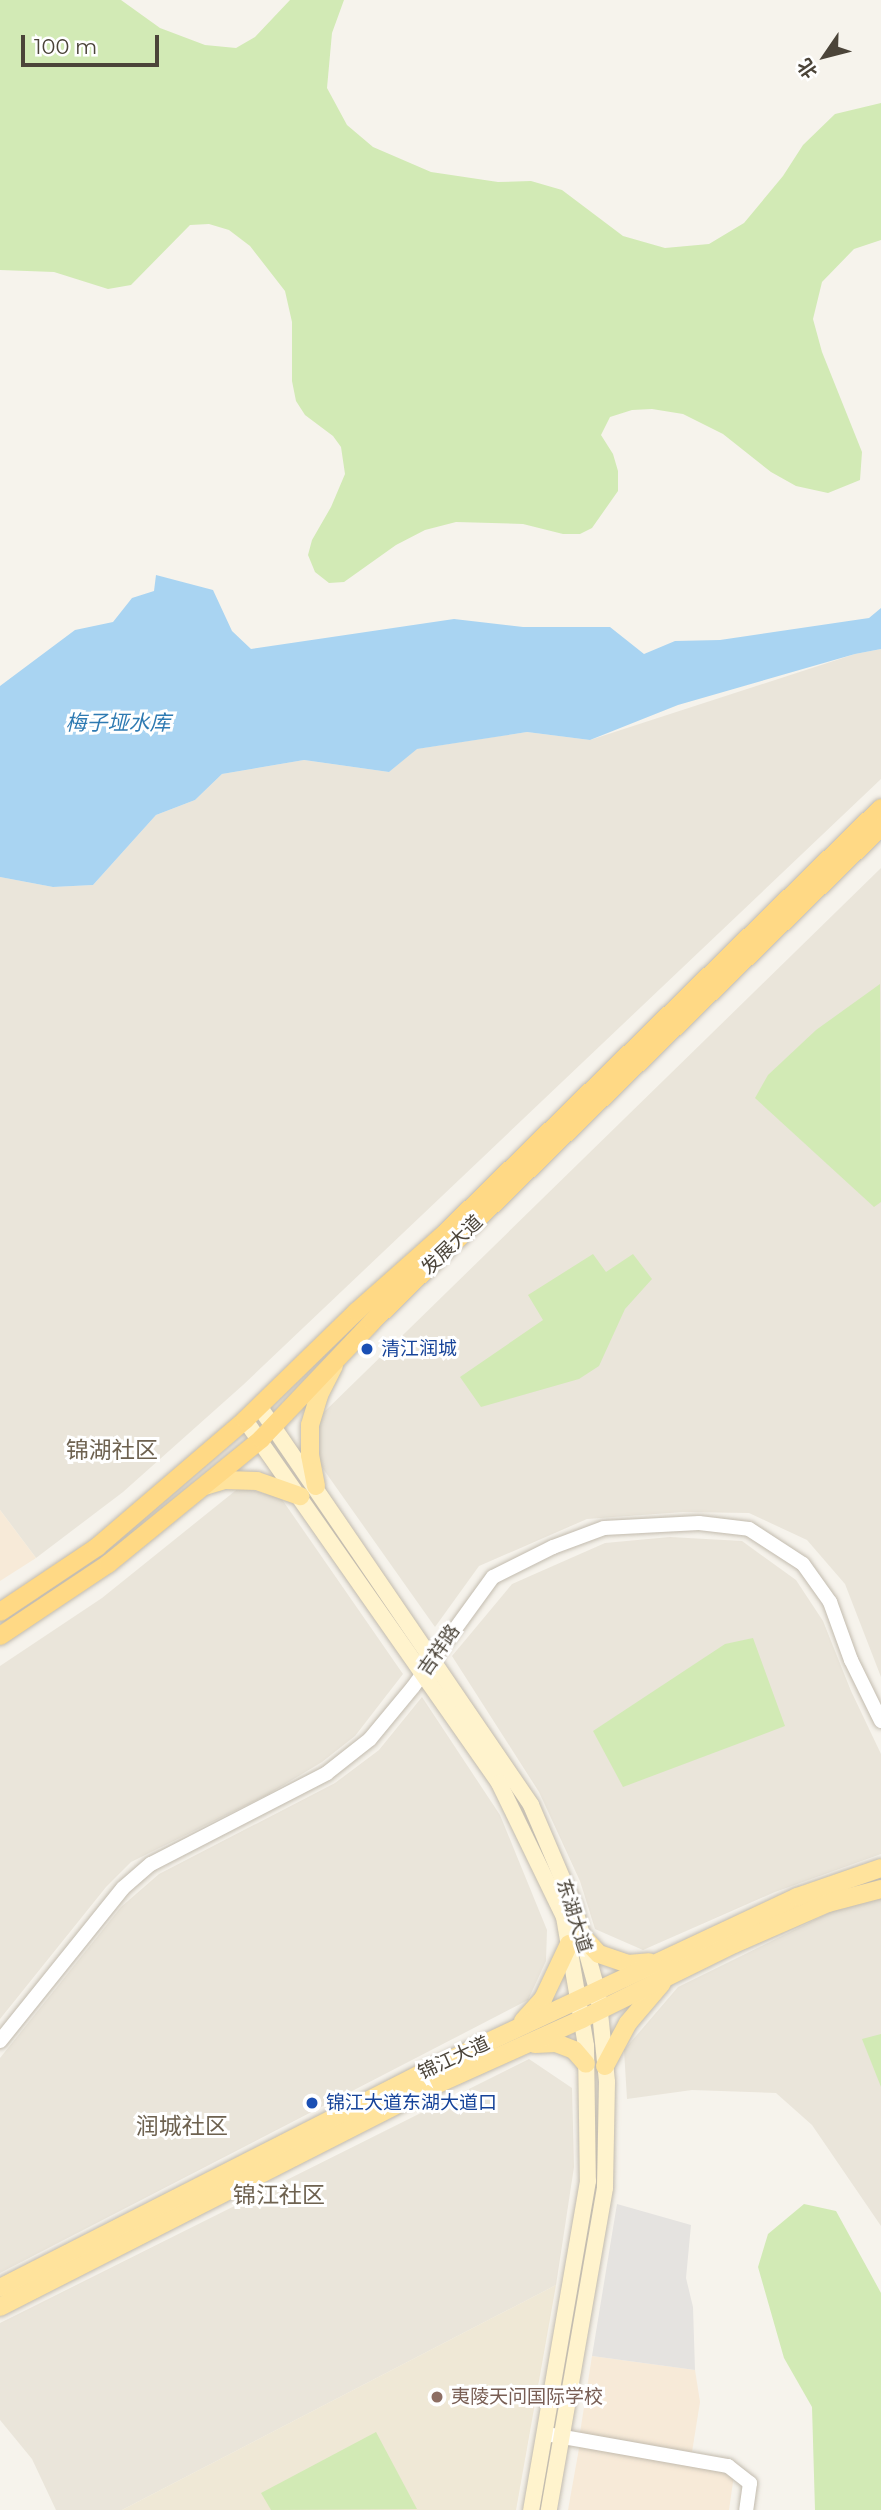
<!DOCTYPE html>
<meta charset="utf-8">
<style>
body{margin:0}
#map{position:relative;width:881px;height:2510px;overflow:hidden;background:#f6f3ec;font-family:Montserrat,"Noto Sans SC",sans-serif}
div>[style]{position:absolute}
.residential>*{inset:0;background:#eae5da}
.commercial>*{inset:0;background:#f7ead8}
.education>*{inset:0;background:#efe8d6}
.green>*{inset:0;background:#d2eab5}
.parking>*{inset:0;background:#e5e3e0}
.water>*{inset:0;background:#a9d4f2}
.roads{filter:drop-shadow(0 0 2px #c2bbae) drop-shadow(0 0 2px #c2bbae)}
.tertiary>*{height:14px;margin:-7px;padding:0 7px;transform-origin:7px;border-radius:7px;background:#fff}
.secondary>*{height:16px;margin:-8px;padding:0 8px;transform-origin:8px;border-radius:8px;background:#fff3cd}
.primary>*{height:18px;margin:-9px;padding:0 9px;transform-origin:9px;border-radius:9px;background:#ffe39c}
.trunk>*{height:18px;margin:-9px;padding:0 9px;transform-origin:9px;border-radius:9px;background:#ffd985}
.dots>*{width:19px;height:19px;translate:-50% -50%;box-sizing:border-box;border:4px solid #fff;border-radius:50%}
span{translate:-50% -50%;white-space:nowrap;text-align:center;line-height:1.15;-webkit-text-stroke:6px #fff;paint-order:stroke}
.street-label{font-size:19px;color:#4b4439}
.transit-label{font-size:19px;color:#164399}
.left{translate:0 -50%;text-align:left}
.education-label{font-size:19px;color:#785e54}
.water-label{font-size:21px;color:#2e7ab2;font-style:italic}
.quarter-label{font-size:23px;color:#6e6250}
.north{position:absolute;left:790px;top:21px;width:70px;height:70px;-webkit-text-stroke:5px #fff;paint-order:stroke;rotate:235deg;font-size:19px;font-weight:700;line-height:28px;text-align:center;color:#4b4439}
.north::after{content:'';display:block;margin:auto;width:24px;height:32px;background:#4b4439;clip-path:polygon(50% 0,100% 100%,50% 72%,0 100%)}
.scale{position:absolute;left:21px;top:35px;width:138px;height:32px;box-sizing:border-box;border:4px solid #4b4439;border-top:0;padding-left:9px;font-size:21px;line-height:24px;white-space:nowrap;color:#4b4439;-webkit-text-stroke:5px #fff;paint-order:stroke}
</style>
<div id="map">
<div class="residential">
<div style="clip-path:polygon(881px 649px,881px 779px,243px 1385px,123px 1492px,36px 1558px,0 1510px,0 877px,53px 887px,93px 885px,156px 815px,195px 800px,222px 774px,304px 760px,389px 772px,416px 749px,527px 732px,590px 740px,855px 654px)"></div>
<div style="clip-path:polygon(881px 868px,881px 1677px,845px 1584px,807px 1540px,749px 1513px,683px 1512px,587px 1519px,479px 1566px,435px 1627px,319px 1463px,319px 1417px)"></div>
<div style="clip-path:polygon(240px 1487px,281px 1498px,403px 1674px,355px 1736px,322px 1762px,267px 1795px,131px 1862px,106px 1887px,0 2019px,0 1666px,102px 1598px)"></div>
<div style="clip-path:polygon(670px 1537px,742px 1541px,796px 1580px,823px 1621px,851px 1691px,881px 1754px,881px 1854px,775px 1892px,643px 1950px,595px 1929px,580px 1881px,539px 1792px,452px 1656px,512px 1584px,605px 1543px)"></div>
<div style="clip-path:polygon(422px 1697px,500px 1815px,547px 1930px,546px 1961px,528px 2000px,0 2273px,0 2058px,121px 1907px,159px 1874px,335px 1783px,379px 1750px)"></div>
<div style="clip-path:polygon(881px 1898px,881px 2226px,812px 2125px,776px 2093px,692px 2090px,627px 2099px,624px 2050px,678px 1987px,839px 1908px)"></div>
<div style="clip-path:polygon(529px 2059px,572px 2088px,574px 2167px,556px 2285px,122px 2510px,56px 2510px,32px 2459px,0 2420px,0 2323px)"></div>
</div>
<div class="commercial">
<div style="clip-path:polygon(0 1510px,36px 1558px,0 1581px)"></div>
<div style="clip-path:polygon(592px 2356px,695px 2370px,700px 2402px,692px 2452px,580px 2433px)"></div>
<div style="clip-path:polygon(580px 2443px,734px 2475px,729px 2510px,568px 2510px)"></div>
</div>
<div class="education">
<div style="clip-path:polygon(556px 2285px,516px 2510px,122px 2510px)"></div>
</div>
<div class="green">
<div style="clip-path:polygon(0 0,121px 0,160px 28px,205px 45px,236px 48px,255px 37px,290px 0,344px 0,332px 33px,327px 88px,347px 125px,373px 147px,431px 172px,498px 182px,531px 181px,562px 190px,623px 236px,665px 248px,709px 244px,744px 223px,783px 176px,803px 145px,835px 114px,881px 103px,881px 240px,854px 249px,822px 282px,813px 319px,822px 352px,862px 452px,860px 480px,828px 493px,796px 486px,771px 472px,723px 434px,683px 414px,652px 409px,632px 410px,610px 417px,601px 435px,613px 454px,618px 471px,618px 491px,592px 528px,580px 534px,563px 534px,523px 524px,456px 522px,425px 530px,396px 545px,344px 582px,329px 583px,315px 572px,308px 555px,312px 540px,331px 507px,345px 474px,341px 447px,333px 436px,305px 415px,296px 401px,292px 381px,292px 322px,285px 291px,250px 246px,229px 230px,209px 224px,190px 225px,131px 285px,108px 289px,54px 272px,0 270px)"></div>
<div style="clip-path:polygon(880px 984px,881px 1202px,874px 1207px,755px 1098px,768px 1075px,816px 1030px)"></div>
<div style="clip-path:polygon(593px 1254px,606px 1272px,633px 1254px,652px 1279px,625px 1309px,599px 1366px,579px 1379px,481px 1407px,460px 1377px,543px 1320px,528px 1295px)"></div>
<div style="clip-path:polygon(753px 1638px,785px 1726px,623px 1787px,593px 1731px,725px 1644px)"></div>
<div style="clip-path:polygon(881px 2034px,881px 2087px,862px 2039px)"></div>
<div style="clip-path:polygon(804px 2204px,836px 2211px,881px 2293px,881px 2510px,815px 2510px,812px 2407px,784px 2358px,758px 2267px,768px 2234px)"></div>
<div style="clip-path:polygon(376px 2432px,417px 2509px,271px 2510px,261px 2493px)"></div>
</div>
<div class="parking">
<div style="clip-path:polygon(617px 2204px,691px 2225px,686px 2278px,693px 2307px,695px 2370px,592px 2356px)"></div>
</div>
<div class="water">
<div style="clip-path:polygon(156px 575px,213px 590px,232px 631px,251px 649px,454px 619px,523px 627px,610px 627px,644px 654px,675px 641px,720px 640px,869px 618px,881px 608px,881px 649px,855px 654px,678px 705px,590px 740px,527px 732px,417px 749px,389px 772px,304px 760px,222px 774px,195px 800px,156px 815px,93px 885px,53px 887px,0 877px,0 686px,75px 630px,113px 622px,132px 598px,154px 591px)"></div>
</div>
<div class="roads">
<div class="tertiary">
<div style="left:0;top:2041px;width:196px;rotate:-51.2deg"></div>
<div style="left:123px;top:1888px;width:37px;rotate:-41deg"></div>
<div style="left:151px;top:1864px;width:198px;rotate:-27.3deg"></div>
<div style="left:327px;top:1773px;width:55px;rotate:-38.3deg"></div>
<div style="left:370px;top:1739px;width:67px;rotate:-50.4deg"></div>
<div style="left:413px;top:1687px;width:136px;rotate:-54deg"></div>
<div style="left:493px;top:1577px;width:67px;rotate:-26.6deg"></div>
<div style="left:553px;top:1547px;width:54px;rotate:-20.4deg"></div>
<div style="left:604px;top:1528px;width:95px;rotate:-3deg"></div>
<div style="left:699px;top:1523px;width:50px;rotate:6.8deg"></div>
<div style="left:749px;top:1529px;width:64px;rotate:32.9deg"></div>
<div style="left:803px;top:1564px;width:47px;rotate:54.6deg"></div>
<div style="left:830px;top:1602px;width:62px;rotate:70.1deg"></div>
<div style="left:851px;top:1660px;width:68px;rotate:63.8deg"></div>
<div style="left:552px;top:2435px;width:179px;rotate:10deg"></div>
<div style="left:728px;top:2466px;width:28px;rotate:38deg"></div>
<div style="left:750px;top:2483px;width:27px;rotate:98deg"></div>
</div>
<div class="secondary">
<div style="left:259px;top:1406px;width:483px;rotate:55.7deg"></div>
<div style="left:531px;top:1805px;width:110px;rotate:66.9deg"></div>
<div style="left:574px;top:1906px;width:90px;rotate:74.6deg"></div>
<div style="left:598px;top:1993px;width:89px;rotate:84.2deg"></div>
<div style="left:607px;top:2082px;width:106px;rotate:91.1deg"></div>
<div style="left:605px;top:2188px;width:327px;rotate:99.9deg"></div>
<div style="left:245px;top:1420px;width:443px;rotate:55deg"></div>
<div style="left:499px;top:1783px;width:149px;rotate:64.1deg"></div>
<div style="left:564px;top:1917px;width:131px;rotate:80.3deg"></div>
<div style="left:586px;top:2046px;width:135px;rotate:89.2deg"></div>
<div style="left:588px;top:2181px;width:334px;rotate:99.8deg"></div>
</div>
<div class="primary">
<div style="left:205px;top:1486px;width:21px;rotate:-17deg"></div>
<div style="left:225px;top:1480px;width:32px;rotate:2deg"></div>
<div style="left:257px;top:1481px;width:46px;rotate:19.2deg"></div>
<div style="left:316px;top:1486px;width:32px;rotate:-101deg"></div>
<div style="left:310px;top:1455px;width:30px;rotate:-90deg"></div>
<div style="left:310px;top:1425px;width:31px;rotate:-73deg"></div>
<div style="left:319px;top:1395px;width:33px;rotate:-63deg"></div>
<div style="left:583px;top:1937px;width:23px;rotate:47deg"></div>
<div style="left:599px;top:1954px;width:31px;rotate:19deg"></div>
<div style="left:628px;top:1964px;width:21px;rotate:-5deg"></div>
<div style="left:523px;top:2021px;width:30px;rotate:-48deg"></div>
<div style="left:543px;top:1999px;width:61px;rotate:-64.7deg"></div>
<div style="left:535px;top:2044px;width:21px;rotate:-3deg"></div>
<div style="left:556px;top:2043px;width:19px;rotate:21deg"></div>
<div style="left:574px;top:2050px;width:18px;rotate:49deg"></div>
<div style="left:605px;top:2066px;width:49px;rotate:-61.9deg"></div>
<div style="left:628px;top:2023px;width:52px;rotate:-49.6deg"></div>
<div style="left:0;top:2288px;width:478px;rotate:-27deg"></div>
<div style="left:426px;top:2071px;width:410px;rotate:-25.1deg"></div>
<div style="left:797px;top:1897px;width:89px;rotate:-19deg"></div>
<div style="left:0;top:2307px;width:486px;rotate:-27deg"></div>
<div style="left:433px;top:2086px;width:163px;rotate:-24.2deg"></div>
<div style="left:582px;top:2019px;width:169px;rotate:-26.3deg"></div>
<div style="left:734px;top:1944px;width:103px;rotate:-23.6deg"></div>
<div style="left:828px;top:1903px;width:55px;rotate:-14.8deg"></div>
</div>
<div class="trunk">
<div style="left:0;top:1612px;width:117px;rotate:-33.8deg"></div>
<div style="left:97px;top:1547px;width:195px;rotate:-40.6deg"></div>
<div style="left:245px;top:1420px;width:155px;rotate:-44.2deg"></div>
<div style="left:356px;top:1312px;width:115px;rotate:-41.5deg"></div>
<div style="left:442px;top:1236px;width:613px;rotate:-44.27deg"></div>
<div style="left:0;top:1636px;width:130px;rotate:-33.7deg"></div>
<div style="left:108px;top:1564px;width:198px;rotate:-39.2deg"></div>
<div style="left:261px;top:1439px;width:161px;rotate:-46.5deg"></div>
<div style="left:372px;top:1322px;width:710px;rotate:-44.2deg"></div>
</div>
</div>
<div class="dots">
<div style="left:367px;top:1349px;background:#1a4fb4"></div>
<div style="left:312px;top:2103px;background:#1a4fb4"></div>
<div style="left:437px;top:2397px;background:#8d6e63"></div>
</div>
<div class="street-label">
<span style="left:452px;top:1245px;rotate:-44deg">发展大道</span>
<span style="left:439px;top:1650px;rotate:-55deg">吉祥路</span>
<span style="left:574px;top:1916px;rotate:72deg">东湖大道</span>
<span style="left:454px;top:2058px;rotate:-25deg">锦江大道</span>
</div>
<div class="transit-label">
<span class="left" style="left:381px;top:1349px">清江润城</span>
<span class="left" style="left:326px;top:2103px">锦江大道东湖大道口</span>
</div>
<div class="education-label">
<span class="left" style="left:451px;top:2397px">夷陵天问国际学校</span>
</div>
<div class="water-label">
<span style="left:118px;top:723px">梅子垭水库</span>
</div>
<div class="quarter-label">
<span style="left:112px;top:1450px">锦湖社区</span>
<span style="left:182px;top:2126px">润城社区</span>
<span style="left:279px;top:2195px">锦江社区</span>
</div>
<div class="north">北</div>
<div class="scale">100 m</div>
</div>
